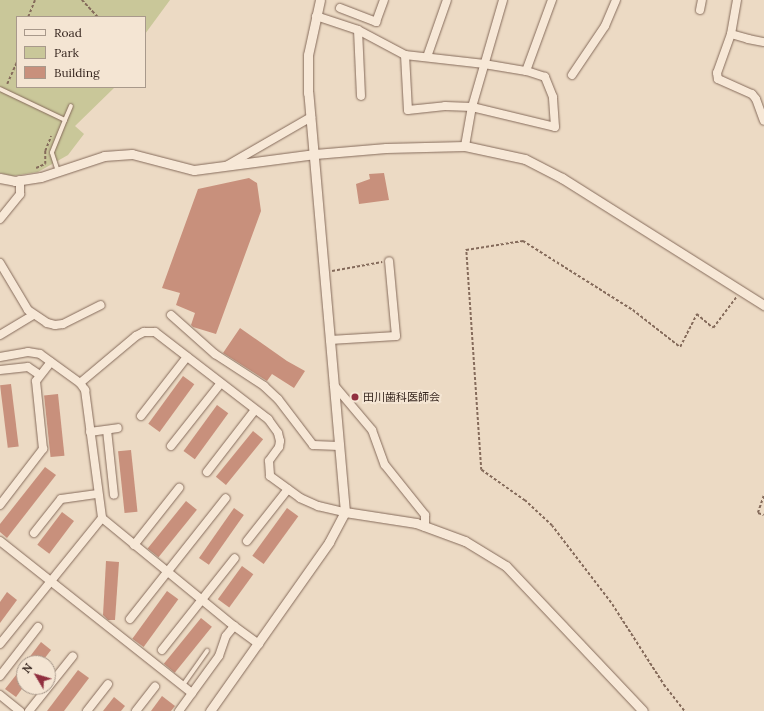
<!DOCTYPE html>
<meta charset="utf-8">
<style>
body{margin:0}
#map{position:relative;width:764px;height:711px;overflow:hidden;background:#ecdac4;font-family:Lora,"Noto Sans JP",serif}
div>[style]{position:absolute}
.green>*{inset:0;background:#c9c799}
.building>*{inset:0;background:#c8907c;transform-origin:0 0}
.path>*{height:1.5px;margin-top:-0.75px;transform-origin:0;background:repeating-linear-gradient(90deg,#856b5b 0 3px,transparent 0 5px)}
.roads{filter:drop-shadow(0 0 1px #856b5b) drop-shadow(0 0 1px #856b5b)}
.service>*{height:4px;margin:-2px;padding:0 2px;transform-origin:2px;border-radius:2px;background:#f7e8d7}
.minor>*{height:8px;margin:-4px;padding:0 4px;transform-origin:4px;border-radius:4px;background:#f7e8d7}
.tertiary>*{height:9px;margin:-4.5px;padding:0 4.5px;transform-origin:4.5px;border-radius:4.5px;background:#f7e8d7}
.dots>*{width:11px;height:11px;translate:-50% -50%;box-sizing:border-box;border:2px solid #f4e5d3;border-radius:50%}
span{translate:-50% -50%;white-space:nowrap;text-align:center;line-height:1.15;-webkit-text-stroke:4px #f4e5d3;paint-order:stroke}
.poi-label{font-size:11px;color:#36261f}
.left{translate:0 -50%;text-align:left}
.legend{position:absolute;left:16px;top:16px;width:130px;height:72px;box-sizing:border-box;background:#f4e5d3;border:1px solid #a8998b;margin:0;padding:5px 7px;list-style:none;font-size:12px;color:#36261f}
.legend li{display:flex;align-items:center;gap:8px;height:20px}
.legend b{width:20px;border:1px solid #a8998b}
.north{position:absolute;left:16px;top:655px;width:40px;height:40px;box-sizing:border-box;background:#f4e5d3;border:1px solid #a8998b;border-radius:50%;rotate:308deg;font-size:11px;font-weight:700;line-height:16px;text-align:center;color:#36261f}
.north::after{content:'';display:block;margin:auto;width:14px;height:18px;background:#912f3f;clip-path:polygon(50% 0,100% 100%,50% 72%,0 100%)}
</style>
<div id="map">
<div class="green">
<div style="clip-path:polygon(0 0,170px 0,145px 34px,145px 17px,17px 17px,17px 87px,115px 87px,75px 126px,84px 134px,68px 155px,38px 172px,13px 176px,0 173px)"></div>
</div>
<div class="building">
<div style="clip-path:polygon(384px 173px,389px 200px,359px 204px,356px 184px,370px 179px,369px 174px)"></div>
<div style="clip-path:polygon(249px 178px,257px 183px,261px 211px,216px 334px,193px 327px,191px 325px,195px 313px,176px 305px,180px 293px,162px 288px,198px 189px)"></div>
<div style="clip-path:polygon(240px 328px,287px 361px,305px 371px,294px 388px,272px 374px,267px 381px,223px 353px)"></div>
<div style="left:183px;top:376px;width:14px;height:59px;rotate:36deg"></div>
<div style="left:11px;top:384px;width:63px;height:11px;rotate:83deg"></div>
<div style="left:58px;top:394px;width:62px;height:14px;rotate:84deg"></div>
<div style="left:217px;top:405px;width:14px;height:57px;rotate:36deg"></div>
<div style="left:253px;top:431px;width:13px;height:59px;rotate:39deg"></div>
<div style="left:131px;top:450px;width:62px;height:13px;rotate:84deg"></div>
<div style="clip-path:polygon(45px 467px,56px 475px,7px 538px,0 532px,0 524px)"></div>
<div style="left:186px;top:501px;width:14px;height:61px;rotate:39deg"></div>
<div style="left:234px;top:508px;width:12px;height:61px;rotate:35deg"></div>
<div style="left:287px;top:508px;width:14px;height:59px;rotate:36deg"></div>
<div style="left:62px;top:512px;width:15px;height:41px;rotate:37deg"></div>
<div style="clip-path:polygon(106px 561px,119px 562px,115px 620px,108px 620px,103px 615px)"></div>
<div style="left:242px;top:566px;width:14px;height:41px;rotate:36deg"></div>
<div style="left:167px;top:591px;width:14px;height:59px;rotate:36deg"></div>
<div style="clip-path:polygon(7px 592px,17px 600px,0 623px,0 602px)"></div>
<div style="left:201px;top:618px;width:14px;height:59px;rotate:39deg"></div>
<div style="clip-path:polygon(41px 642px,51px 650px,41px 663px,25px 663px)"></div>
<div style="clip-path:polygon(24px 665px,24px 686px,16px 697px,5px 689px)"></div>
<div style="clip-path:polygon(78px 670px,89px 678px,64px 711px,47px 711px)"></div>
<div style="clip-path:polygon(162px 696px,175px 706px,171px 711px,151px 711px)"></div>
<div style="clip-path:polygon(114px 697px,125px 706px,121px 711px,103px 711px)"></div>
</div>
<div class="path">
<div style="left:82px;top:0;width:23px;rotate:47deg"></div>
<div style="left:28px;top:17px;width:18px;rotate:-68deg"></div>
<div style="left:7px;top:84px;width:24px;rotate:-66deg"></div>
<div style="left:36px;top:168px;width:10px;rotate:-24deg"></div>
<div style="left:45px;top:164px;width:13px;rotate:-90deg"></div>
<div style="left:45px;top:151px;width:16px;rotate:-68deg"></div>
<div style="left:332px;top:271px;width:51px;rotate:-10.2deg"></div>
<div style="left:764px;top:496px;width:18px;rotate:109deg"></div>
<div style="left:758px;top:513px;width:6px;rotate:18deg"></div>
<div style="left:684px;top:711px;width:31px;rotate:-128deg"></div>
<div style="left:665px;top:687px;width:100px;rotate:-122.7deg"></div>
<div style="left:611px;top:603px;width:97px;rotate:-127.5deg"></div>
<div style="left:552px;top:526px;width:37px;rotate:-137deg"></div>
<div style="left:525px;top:501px;width:54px;rotate:-144.8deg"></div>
<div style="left:481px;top:470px;width:221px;rotate:-93.9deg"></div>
<div style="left:466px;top:250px;width:58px;rotate:-9deg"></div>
<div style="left:523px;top:241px;width:130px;rotate:32.1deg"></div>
<div style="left:633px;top:310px;width:60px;rotate:38.2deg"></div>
<div style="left:680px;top:347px;width:37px;rotate:-63deg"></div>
<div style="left:697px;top:314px;width:21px;rotate:41deg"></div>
<div style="left:713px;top:328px;width:39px;rotate:-53deg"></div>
</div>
<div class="roads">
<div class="service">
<div style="left:0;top:89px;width:72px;rotate:25.5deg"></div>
<div style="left:65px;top:120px;width:35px;rotate:112deg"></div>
<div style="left:52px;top:153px;width:19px;rotate:72deg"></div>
<div style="left:65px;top:120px;width:15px;rotate:-67deg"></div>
<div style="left:183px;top:685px;width:42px;rotate:-54.8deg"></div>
</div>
<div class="minor">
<div style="left:737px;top:0;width:35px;rotate:100deg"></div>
<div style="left:731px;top:34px;width:41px;rotate:109.7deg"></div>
<div style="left:717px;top:73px;width:6px;rotate:81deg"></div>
<div style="left:718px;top:79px;width:37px;rotate:24deg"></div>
<div style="left:752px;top:94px;width:6px;rotate:51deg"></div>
<div style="left:756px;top:99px;width:23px;rotate:70deg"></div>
<div style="left:340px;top:8px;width:39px;rotate:21deg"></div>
<div style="left:376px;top:22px;width:23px;rotate:-70deg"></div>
<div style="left:700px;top:10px;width:10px;rotate:-79deg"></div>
<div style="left:316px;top:16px;width:44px;rotate:18.4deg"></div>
<div style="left:358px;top:30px;width:53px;rotate:28deg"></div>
<div style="left:405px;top:55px;width:80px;rotate:6.5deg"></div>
<div style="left:484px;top:64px;width:43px;rotate:9.5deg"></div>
<div style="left:526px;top:71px;width:76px;rotate:-69.9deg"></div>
<div style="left:358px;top:30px;width:66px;rotate:87.4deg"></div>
<div style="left:731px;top:34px;width:18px;rotate:16deg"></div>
<div style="left:748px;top:39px;width:16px;rotate:11deg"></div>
<div style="left:405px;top:55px;width:55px;rotate:86.9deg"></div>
<div style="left:408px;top:110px;width:37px;rotate:-6deg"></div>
<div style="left:445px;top:106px;width:27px;rotate:2deg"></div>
<div style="left:472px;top:107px;width:85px;rotate:13.5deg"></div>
<div style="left:555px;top:127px;width:30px;rotate:-94deg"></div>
<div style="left:553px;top:97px;width:22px;rotate:-112deg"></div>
<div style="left:545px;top:77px;width:20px;rotate:-162deg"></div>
<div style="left:427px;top:57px;width:60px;rotate:-70.7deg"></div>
<div style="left:572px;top:75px;width:59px;rotate:-56deg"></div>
<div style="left:605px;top:26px;width:28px;rotate:-67deg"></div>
<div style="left:465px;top:146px;width:40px;rotate:-80deg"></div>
<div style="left:472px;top:107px;width:111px;rotate:-73.8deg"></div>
<div style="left:228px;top:165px;width:96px;rotate:-30deg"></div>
<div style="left:0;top:219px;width:32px;rotate:-51deg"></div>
<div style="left:20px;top:194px;width:14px;rotate:-90deg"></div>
<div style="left:0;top:263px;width:55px;rotate:59.2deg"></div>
<div style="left:28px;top:310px;width:23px;rotate:34deg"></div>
<div style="left:47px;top:323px;width:8px;rotate:14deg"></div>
<div style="left:55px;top:325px;width:8px;rotate:-7deg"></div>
<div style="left:63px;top:324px;width:42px;rotate:-26.6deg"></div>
<div style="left:171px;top:315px;width:59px;rotate:41.6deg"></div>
<div style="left:215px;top:354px;width:59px;rotate:33.1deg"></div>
<div style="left:264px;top:386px;width:19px;rotate:43deg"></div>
<div style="left:278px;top:399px;width:58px;rotate:52.7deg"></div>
<div style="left:313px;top:445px;width:26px;rotate:2deg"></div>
<div style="left:0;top:335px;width:39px;rotate:-31deg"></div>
<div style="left:330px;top:340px;width:66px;rotate:-3.5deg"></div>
<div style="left:396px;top:336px;width:75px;rotate:-95.3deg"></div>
<div style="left:0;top:357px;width:28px;rotate:-10deg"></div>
<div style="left:28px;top:352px;width:12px;rotate:9deg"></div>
<div style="left:40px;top:354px;width:49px;rotate:35.9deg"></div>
<div style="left:80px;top:383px;width:9px;rotate:54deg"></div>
<div style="left:85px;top:390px;width:129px;rotate:82.4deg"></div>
<div style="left:102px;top:518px;width:171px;rotate:39.3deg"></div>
<div style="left:234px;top:626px;width:31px;rotate:36deg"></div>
<div style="left:0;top:370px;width:28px;rotate:-6deg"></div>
<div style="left:28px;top:367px;width:14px;rotate:34deg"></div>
<div style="left:80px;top:383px;width:73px;rotate:-40deg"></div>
<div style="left:136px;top:336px;width:9px;rotate:-27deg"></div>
<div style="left:144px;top:332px;width:11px"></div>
<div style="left:155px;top:332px;width:143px;rotate:37.6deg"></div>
<div style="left:268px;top:419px;width:17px;rotate:54deg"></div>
<div style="left:278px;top:433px;width:8px;rotate:76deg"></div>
<div style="left:280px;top:441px;width:6px;rotate:99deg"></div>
<div style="left:279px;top:447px;width:17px;rotate:126deg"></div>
<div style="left:269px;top:461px;width:15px;rotate:86deg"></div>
<div style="left:270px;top:476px;width:37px;rotate:36deg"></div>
<div style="left:300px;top:498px;width:20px;rotate:24deg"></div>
<div style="left:318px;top:506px;width:28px;rotate:13deg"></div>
<div style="left:334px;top:385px;width:59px;rotate:49.8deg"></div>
<div style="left:372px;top:430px;width:37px;rotate:70deg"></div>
<div style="left:385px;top:465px;width:64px;rotate:51.3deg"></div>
<div style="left:425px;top:515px;width:12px;rotate:90deg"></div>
<div style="left:141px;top:416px;width:75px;rotate:-52.1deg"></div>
<div style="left:107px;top:430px;width:65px;rotate:83.9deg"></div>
<div style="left:90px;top:432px;width:28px;rotate:-8deg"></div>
<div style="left:171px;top:446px;width:80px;rotate:-51.6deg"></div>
<div style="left:207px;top:472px;width:78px;rotate:-52.3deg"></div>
<div style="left:0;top:505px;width:71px;rotate:-52.5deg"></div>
<div style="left:43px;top:449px;width:68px;rotate:-95.9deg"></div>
<div style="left:36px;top:381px;width:24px;rotate:-52deg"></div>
<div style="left:34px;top:533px;width:43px;rotate:-51.5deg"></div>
<div style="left:61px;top:499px;width:37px;rotate:-8deg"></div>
<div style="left:0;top:541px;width:245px;rotate:38.4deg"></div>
<div style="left:247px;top:541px;width:66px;rotate:-51.7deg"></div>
<div style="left:134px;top:545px;width:73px;rotate:-51.7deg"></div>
<div style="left:130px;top:619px;width:154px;rotate:-51.6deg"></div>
<div style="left:0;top:644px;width:162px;rotate:-51deg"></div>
<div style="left:162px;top:650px;width:117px;rotate:-51.6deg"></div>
<div style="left:0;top:676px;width:62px;rotate:-52.2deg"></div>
<div style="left:0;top:695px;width:26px;rotate:39deg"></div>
<div style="left:29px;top:711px;width:70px;rotate:-51.3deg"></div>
<div style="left:87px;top:711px;width:34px;rotate:-52deg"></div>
<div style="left:136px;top:711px;width:31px;rotate:-52deg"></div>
<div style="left:179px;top:711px;width:68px;rotate:-54deg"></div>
<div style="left:219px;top:656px;width:21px;rotate:-71deg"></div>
<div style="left:226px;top:636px;width:13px;rotate:-51deg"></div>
</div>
<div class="tertiary">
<div style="left:0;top:178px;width:15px;rotate:11deg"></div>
<div style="left:15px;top:181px;width:26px;rotate:-9deg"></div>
<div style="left:41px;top:177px;width:66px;rotate:-18.4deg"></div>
<div style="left:104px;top:156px;width:28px;rotate:-4deg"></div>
<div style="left:132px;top:154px;width:64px;rotate:14.5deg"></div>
<div style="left:194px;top:170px;width:122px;rotate:-7.5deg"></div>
<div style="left:315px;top:154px;width:71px;rotate:-4.8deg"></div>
<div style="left:386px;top:148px;width:79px;rotate:-1.5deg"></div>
<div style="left:465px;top:146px;width:61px;rotate:12.2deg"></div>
<div style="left:525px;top:159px;width:42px;rotate:27.2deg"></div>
<div style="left:562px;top:178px;width:239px;rotate:32.2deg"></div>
<div style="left:345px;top:512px;width:72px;rotate:8.8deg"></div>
<div style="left:416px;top:523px;width:52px;rotate:20.2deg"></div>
<div style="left:465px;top:541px;width:48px;rotate:31.4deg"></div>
<div style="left:506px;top:566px;width:199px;rotate:46.6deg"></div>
<div style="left:210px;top:711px;width:207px;rotate:-54.8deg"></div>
<div style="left:329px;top:542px;width:34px;rotate:-62deg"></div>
<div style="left:345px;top:512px;width:421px;rotate:-95deg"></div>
<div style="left:308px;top:93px;width:38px;rotate:-90deg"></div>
<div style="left:308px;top:55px;width:56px;rotate:-77.7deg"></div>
</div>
</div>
<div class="dots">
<div style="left:355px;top:397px;background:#912f3f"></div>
</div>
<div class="poi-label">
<span class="left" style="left:363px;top:397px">田川歯科医師会</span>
</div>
<ul class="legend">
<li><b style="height:5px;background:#f7e8d7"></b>Road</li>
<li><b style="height:11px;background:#c9c799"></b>Park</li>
<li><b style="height:11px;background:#c8907c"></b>Building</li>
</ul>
<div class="north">N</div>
</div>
